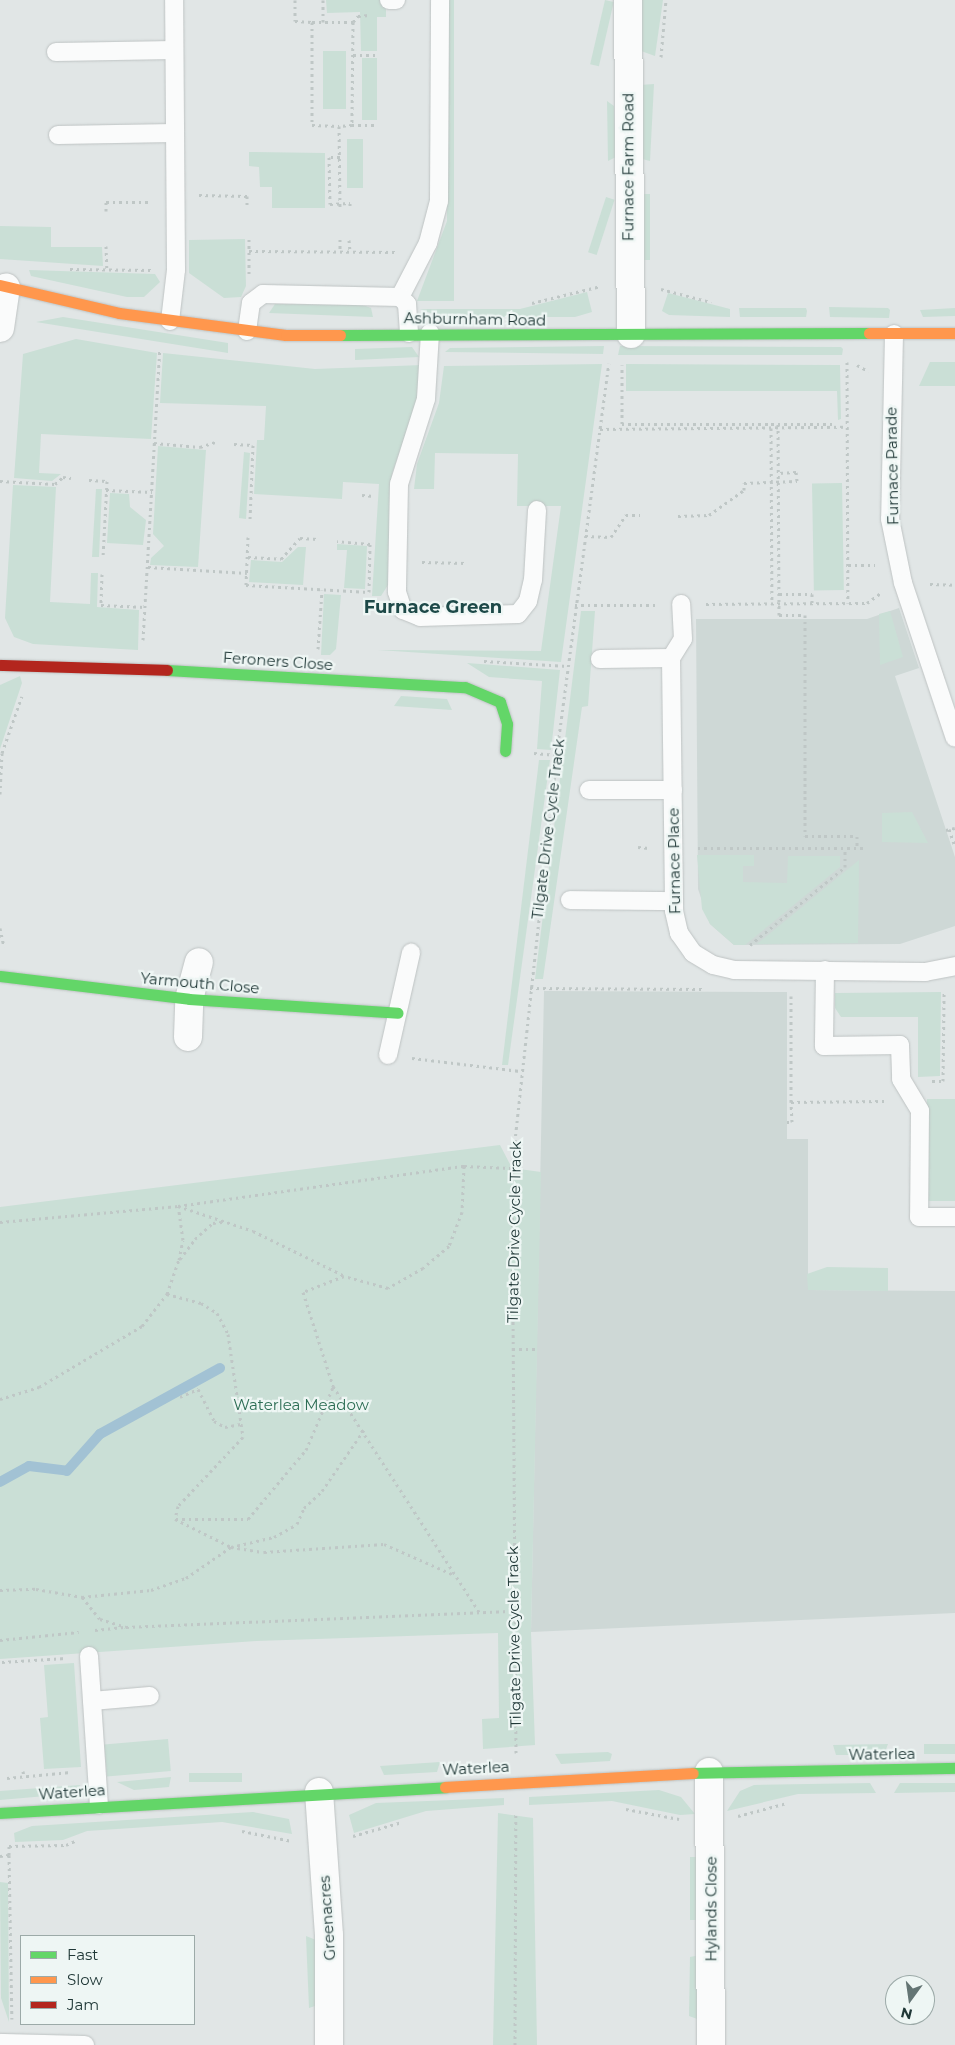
<!DOCTYPE html>
<style>
body{margin:0}
#map{position:relative;width:955px;height:2045px;overflow:hidden;background:#e1e6e6;font-family:Montserrat,sans-serif}
div>[style]{position:absolute}
.built>*{inset:0;background:#ced8d6}
.green>*{inset:0;background:#cadfd6;transform-origin:0 0}
.stream>*{height:10px;margin:-5px;padding:0 5px;transform-origin:5px;border-radius:5px;background:#a2c2d4}
.path>*{height:3px;margin-top:-1.5px;transform-origin:0;background:repeating-linear-gradient(90deg,#bfc7c6 0 2.5px,transparent 0 6.5px)}
.roads{filter:drop-shadow(0 0 1px #bec3c3) drop-shadow(0 0 1px #bec3c3)}
.lane>*{height:18px;margin:-9px;padding:0 9px;transform-origin:9px;border-radius:9px;background:#fafbfb}
.street>*{height:28px;margin:-14px;padding:0 14px;transform-origin:14px;border-radius:14px;background:#fafbfb}
.fast>*{height:11px;margin:-5.5px;padding:0 5.5px;transform-origin:5.5px;border-radius:5.5px;background:#63d668}
.slow>*{height:11px;margin:-5.5px;padding:0 5.5px;transform-origin:5.5px;border-radius:5.5px;background:#ff974d}
.jam>*{height:11px;margin:-5.5px;padding:0 5.5px;transform-origin:5.5px;border-radius:5.5px;background:#b3261e}
.path-bridge>*{height:3px;margin-top:-1.5px;transform-origin:0;background:repeating-linear-gradient(90deg,#bfc7c6 0 2.5px,transparent 0 6.5px)}
span{translate:-50% -50%;white-space:nowrap;text-align:center;line-height:1.15;-webkit-text-stroke:4.5px #eef6f4;paint-order:stroke}
.street-label{font-size:15px;color:#203837}
.park-label{font-size:15px;color:#2c6d54}
.quarter-label{font-size:18px;color:#1d4948;font-weight:700}
.legend{position:absolute;left:20px;top:1935px;width:175px;height:90px;box-sizing:border-box;background:#eef6f4;border:1px solid #9caaa8;margin:0;padding:6px 9px;list-style:none;font-size:15px;color:#203837}
.legend li{display:flex;align-items:center;gap:10px;height:25px}
.legend b{width:25px;border:1px solid #9caaa8}
.north{position:absolute;left:885px;top:1975px;width:50px;height:50px;box-sizing:border-box;background:#eef6f4;border:1px solid #9caaa8;border-radius:50%;rotate:194deg;font-size:14px;font-weight:700;line-height:20px;text-align:center;color:#203837}
.north::after{content:'';display:block;margin:auto;width:18px;height:22px;background:#647574;clip-path:polygon(50% 0,100% 100%,50% 72%,0 100%)}
</style>
<div id="map">
<div class="built">
<div style="clip-path:polygon(899px 608px,919px 668px,895px 676px,955px 857px,955px 926px,900px 944px,734px 945px,710px 924px,698px 889px,696px 619px,867px 619px)"></div>
<div style="clip-path:polygon(544px 991px,787px 992px,787px 1139px,808px 1139px,808px 1290px,955px 1291px,955px 1613px,531px 1632px)"></div>
</div>
<div class="green">
<div style="clip-path:polygon(326px 0,386px 0,386px 17px,377px 17px,377px 51px,361px 51px,360px 12px,327px 13px)"></div>
<div style="clip-path:polygon(447px 0,454px 0,454px 301px,417px 301px,447px 221px)"></div>
<div style="left:605px;top:0;width:9px;height:66px;rotate:13deg"></div>
<div style="clip-path:polygon(641px 0,663px 0,655px 56px,641px 51px)"></div>
<div style="left:323px;top:51px;width:23px;height:58px"></div>
<div style="left:362px;top:58px;width:15px;height:62px"></div>
<div style="clip-path:polygon(654px 84px,650px 161px,642px 159px,640px 85px)"></div>
<div style="clip-path:polygon(607px 101px,614px 106px,616px 157px,608px 161px)"></div>
<div style="left:347px;top:139px;width:16px;height:49px"></div>
<div style="clip-path:polygon(249px 152px,325px 153px,325px 208px,272px 208px,272px 187px,260px 187px,259px 167px,249px 166px)"></div>
<div style="left:650px;top:194px;width:66px;height:9px;rotate:90deg"></div>
<div style="left:606px;top:197px;width:9px;height:58px;rotate:18deg"></div>
<div style="clip-path:polygon(0 226px,51px 227px,51px 247px,102px 247px,103px 266px,0 259px)"></div>
<div style="clip-path:polygon(245px 239px,246px 286px,241px 297px,224px 298px,189px 273px,189px 240px)"></div>
<div style="clip-path:polygon(29px 270px,155px 274px,160px 282px,144px 297px,127px 297px,31px 276px)"></div>
<div style="clip-path:polygon(587px 292px,592px 312px,575px 317px,441px 317px,420px 309px,520px 309px)"></div>
<div style="clip-path:polygon(668px 293px,730px 309px,730px 317px,669px 315px,662px 311px)"></div>
<div style="clip-path:polygon(275px 304px,363px 305px,371px 308px,373px 317px,269px 313px)"></div>
<div style="clip-path:polygon(829px 307px,888px 308px,890px 310px,889px 318px,830px 317px)"></div>
<div style="clip-path:polygon(739px 308px,806px 308px,807px 311px,806px 317px,740px 317px)"></div>
<div style="clip-path:polygon(955px 308px,955px 316px,923px 317px,920px 310px)"></div>
<div style="clip-path:polygon(63px 317px,228px 343px,228px 353px,36px 322px)"></div>
<div style="clip-path:polygon(76px 339px,157px 353px,151px 439px,41px 434px,39px 473px,61px 474px,52px 481px,14px 478px,23px 354px)"></div>
<div style="clip-path:polygon(604px 346px,603px 354px,445px 352px,450px 348px)"></div>
<div style="clip-path:polygon(620px 346px,841px 347px,843px 349px,842px 355px,618px 355px)"></div>
<div style="clip-path:polygon(412px 347px,419px 357px,355px 360px,355px 349px)"></div>
<div style="clip-path:polygon(163px 353px,315px 369px,423px 365px,419px 394px,392px 474px,388px 585px,381px 596px,372px 596px,379px 484px,343px 482px,342px 499px,254px 494px,257px 440px,264px 440px,266px 406px,160px 403px)"></div>
<div style="clip-path:polygon(930px 362px,955px 362px,955px 386px,919px 386px)"></div>
<div style="clip-path:polygon(602px 364px,561px 662px,378px 650px,541px 651px,561px 506px,517px 506px,518px 454px,435px 453px,434px 489px,414px 489px,417px 464px,439px 403px,444px 366px)"></div>
<div style="clip-path:polygon(626px 364px,840px 365px,841px 419px,838px 420px,837px 391px,626px 391px)"></div>
<div style="clip-path:polygon(158px 446px,206px 450px,198px 567px,150px 565px,151px 558px,164px 546px,153px 534px)"></div>
<div style="clip-path:polygon(244px 452px,250px 453px,246px 519px,239px 518px)"></div>
<div style="left:842px;top:483px;width:107px;height:30px;rotate:89deg"></div>
<div style="clip-path:polygon(13px 485px,56px 487px,50px 602px,90px 604px,91px 573px,98px 573px,97px 607px,139px 610px,138px 650px,33px 644px,14px 637px,5px 618px)"></div>
<div style="clip-path:polygon(96px 489px,102px 489px,99px 557px,92px 557px)"></div>
<div style="clip-path:polygon(110px 493px,129px 494px,130px 507px,146px 520px,143px 545px,107px 543px)"></div>
<div style="clip-path:polygon(337px 544px,367px 546px,365px 589px,344px 588px,347px 550px,337px 550px)"></div>
<div style="clip-path:polygon(298px 547px,306px 547px,303px 585px,249px 582px,251px 560px,282px 562px)"></div>
<div style="clip-path:polygon(324px 594px,341px 595px,336px 649px,330px 655px,321px 655px)"></div>
<div style="clip-path:polygon(581px 611px,595px 611px,588px 706px,582px 707px,543px 979px,535px 979px)"></div>
<div style="clip-path:polygon(890px 611px,903px 657px,880px 665px,879px 614px)"></div>
<div style="clip-path:polygon(467px 663px,560px 670px,551px 750px,537px 749px,542px 681px,489px 677px)"></div>
<div style="clip-path:polygon(20px 676px,22px 683px,0 749px,0 685px)"></div>
<div style="clip-path:polygon(401px 696px,447px 699px,452px 710px,394px 706px)"></div>
<div style="clip-path:polygon(539px 760px,550px 760px,508px 1065px,502px 1065px)"></div>
<div style="clip-path:polygon(912px 812px,928px 843px,882px 842px,882px 813px)"></div>
<div style="clip-path:polygon(697px 855px,754px 855px,754px 866px,743px 866px,743px 882px,787px 883px,788px 856px,840px 856px,840px 867px,745px 945px,734px 945px,710px 924px,702px 909px)"></div>
<div style="clip-path:polygon(859px 860px,858px 943px,757px 944px)"></div>
<div style="clip-path:polygon(941px 992px,940px 1076px,918px 1077px,918px 1017px,841px 1017px,835px 1008px,835px 993px)"></div>
<div style="left:927px;top:1099px;width:28px;height:102px"></div>
<div style="clip-path:polygon(500px 1145px,512px 1168px,541px 1172px,531px 1632px,535px 1745px,483px 1749px,482px 1719px,499px 1718px,498px 1633px,256px 1641px,0 1659px,0 1207px)"></div>
<div style="clip-path:polygon(827px 1267px,888px 1268px,888px 1291px,808px 1290px,807px 1274px)"></div>
<div style="clip-path:polygon(74px 1663px,81px 1767px,44px 1769px,40px 1718px,48px 1717px,44px 1665px)"></div>
<div style="left:168px;top:1739px;width:32px;height:64px;rotate:85deg"></div>
<div style="clip-path:polygon(888px 1744px,884px 1755px,836px 1755px,833px 1745px)"></div>
<div style="left:924px;top:1744px;width:31px;height:10px"></div>
<div style="clip-path:polygon(555px 1754px,608px 1752px,612px 1754px,610px 1761px,561px 1764px)"></div>
<div style="clip-path:polygon(440px 1762px,437px 1772px,384px 1775px,380px 1766px)"></div>
<div style="left:242px;top:1773px;width:9px;height:53px;rotate:90deg"></div>
<div style="clip-path:polygon(171px 1777px,169px 1787px,134px 1790px,117px 1782px)"></div>
<div style="clip-path:polygon(870px 1783px,876px 1793px,798px 1794px,727px 1811px,740px 1791px,754px 1785px)"></div>
<div style="clip-path:polygon(900px 1783px,955px 1783px,955px 1792px,894px 1793px)"></div>
<div style="clip-path:polygon(81px 1785px,69px 1794px,0 1800px,0 1791px)"></div>
<div style="clip-path:polygon(659px 1790px,681px 1797px,695px 1814px,680px 1815px,612px 1801px,529px 1805px,529px 1797px)"></div>
<div style="clip-path:polygon(504px 1798px,504px 1805px,426px 1811px,354px 1833px,349px 1815px,376px 1803px)"></div>
<div style="clip-path:polygon(253px 1812px,289px 1819px,292px 1834px,222px 1822px,87px 1831px,63px 1840px,15px 1842px,14px 1833px,32px 1826px)"></div>
<div style="clip-path:polygon(498px 1813px,533px 1818px,537px 2045px,493px 2045px)"></div>
<div style="left:690px;top:1857px;width:10px;height:63px"></div>
<div style="clip-path:polygon(0 1882px,8px 1883px,9px 2022px,1px 1998px)"></div>
<div style="clip-path:polygon(306px 1936px,316px 1940px,318px 2005px,309px 2008px)"></div>
<div style="clip-path:polygon(700px 1955px,700px 2020px,689px 2016px,690px 1957px)"></div>
</div>
<div class="stream">
<div style="left:0;top:1482px;width:33px;rotate:-29deg"></div>
<div style="left:29px;top:1466px;width:38px;rotate:7deg"></div>
<div style="left:67px;top:1471px;width:50px;rotate:-48.3deg"></div>
<div style="left:100px;top:1434px;width:137px;rotate:-28.8deg"></div>
</div>
<div class="path">
<div style="left:295px;top:0;width:21px;rotate:90deg"></div>
<div style="left:295px;top:21px;width:17px;rotate:3deg"></div>
<div style="left:312px;top:22px;width:103px;rotate:90deg"></div>
<div style="left:312px;top:125px;width:27px;rotate:2deg"></div>
<div style="left:339px;top:126px;width:82px;rotate:89.3deg"></div>
<div style="left:323px;top:0;width:22px;rotate:90deg"></div>
<div style="left:312px;top:22px;width:41px"></div>
<div style="left:353px;top:22px;width:103px;rotate:90.6deg"></div>
<div style="left:352px;top:125px;width:13px;rotate:176deg"></div>
<div style="left:353px;top:22px;width:8px;rotate:-50deg"></div>
<div style="left:358px;top:16px;width:11px;rotate:-5deg"></div>
<div style="left:353px;top:55px;width:24px"></div>
<div style="left:661px;top:57px;width:57px;rotate:-85deg"></div>
<div style="left:352px;top:125px;width:25px"></div>
<div style="left:340px;top:157px;width:11px;rotate:180deg"></div>
<div style="left:329px;top:157px;width:47px;rotate:88.8deg"></div>
<div style="left:330px;top:204px;width:20px;rotate:-3deg"></div>
<div style="left:350px;top:203px;width:6px;rotate:90deg"></div>
<div style="left:199px;top:195px;width:48px;rotate:1.2deg"></div>
<div style="left:247px;top:196px;width:12px;rotate:90deg"></div>
<div style="left:106px;top:211px;width:9px;rotate:-90deg"></div>
<div style="left:106px;top:202px;width:46px"></div>
<div style="left:249px;top:239px;width:35px;rotate:90deg"></div>
<div style="left:340px;top:239px;width:13px;rotate:90deg"></div>
<div style="left:349px;top:240px;width:12px;rotate:85deg"></div>
<div style="left:106px;top:246px;width:23px;rotate:88deg"></div>
<div style="left:249px;top:251px;width:147px;rotate:0.4deg"></div>
<div style="left:70px;top:269px;width:82px;rotate:0.7deg"></div>
<div style="left:661px;top:289px;width:52px;rotate:14.6deg"></div>
<div style="left:532px;top:303px;width:71px;rotate:-13.8deg"></div>
<div style="left:847px;top:362px;width:241px;rotate:89.8deg"></div>
<div style="left:857px;top:365px;width:13px;rotate:29deg"></div>
<div style="left:622px;top:424px;width:59px;rotate:-90deg"></div>
<div style="left:778px;top:424px;width:57px"></div>
<div style="left:771px;top:428px;width:176px;rotate:89.7deg"></div>
<div style="left:600px;top:429px;width:247px;rotate:-0.5deg"></div>
<div style="left:154px;top:443px;width:46px;rotate:5deg"></div>
<div style="left:200px;top:447px;width:19px;rotate:-18deg"></div>
<div style="left:234px;top:444px;width:19px;rotate:3deg"></div>
<div style="left:253px;top:445px;width:75px;rotate:92.3deg"></div>
<div style="left:89px;top:480px;width:18px;rotate:3deg"></div>
<div style="left:107px;top:481px;width:76px;rotate:93deg"></div>
<div style="left:0;top:481px;width:55px;rotate:3.1deg"></div>
<div style="left:55px;top:484px;width:11px;rotate:-41deg"></div>
<div style="left:63px;top:477px;width:8px;rotate:7deg"></div>
<div style="left:106px;top:490px;width:46px;rotate:2.5deg"></div>
<div style="left:362px;top:495px;width:12px;rotate:5deg"></div>
<div style="left:678px;top:516px;width:31px;rotate:-2deg"></div>
<div style="left:709px;top:515px;width:43px;rotate:-35.5deg"></div>
<div style="left:744px;top:490px;width:7px;rotate:-90deg"></div>
<div style="left:744px;top:483px;width:53px;rotate:-2.2deg"></div>
<div style="left:797px;top:481px;width:9px;rotate:-96deg"></div>
<div style="left:796px;top:472px;width:18px;rotate:177deg"></div>
<div style="left:585px;top:536px;width:26px;rotate:2deg"></div>
<div style="left:611px;top:537px;width:27px;rotate:-56deg"></div>
<div style="left:626px;top:515px;width:14px"></div>
<div style="left:248px;top:537px;width:48px;rotate:92.4deg"></div>
<div style="left:246px;top:585px;width:123px;rotate:3.3deg"></div>
<div style="left:369px;top:592px;width:48px;rotate:-88.8deg"></div>
<div style="left:370px;top:544px;width:33px;rotate:-175deg"></div>
<div style="left:248px;top:557px;width:33px;rotate:3deg"></div>
<div style="left:281px;top:559px;width:28px;rotate:-48deg"></div>
<div style="left:300px;top:538px;width:18px;rotate:3deg"></div>
<div style="left:422px;top:562px;width:44px;rotate:1.3deg"></div>
<div style="left:848px;top:565px;width:27px"></div>
<div style="left:148px;top:567px;width:99px;rotate:3.5deg"></div>
<div style="left:102px;top:574px;width:31px;rotate:92deg"></div>
<div style="left:101px;top:605px;width:44px;rotate:2.6deg"></div>
<div style="left:930px;top:584px;width:25px;rotate:2deg"></div>
<div style="left:779px;top:594px;width:33px"></div>
<div style="left:812px;top:594px;width:10px;rotate:90deg"></div>
<div style="left:706px;top:604px;width:161px;rotate:-0.4deg"></div>
<div style="left:867px;top:603px;width:17px;rotate:-36deg"></div>
<div style="left:575px;top:605px;width:82px"></div>
<div style="left:805px;top:615px;width:221px;rotate:90deg"></div>
<div style="left:805px;top:836px;width:52px"></div>
<div style="left:857px;top:836px;width:12px;rotate:90deg"></div>
<div style="left:143px;top:640px;width:291px;rotate:-86.7deg"></div>
<div style="left:318px;top:649px;width:59px;rotate:-86.1deg"></div>
<div style="left:484px;top:661px;width:84px;rotate:3.4deg"></div>
<div style="left:534px;top:753px;width:23px;rotate:5deg"></div>
<div style="left:0;top:794px;width:41px;rotate:-87.2deg"></div>
<div style="left:2px;top:753px;width:60px;rotate:-70.7deg"></div>
<div style="left:949px;top:829px;width:18px;rotate:71deg"></div>
<div style="left:946px;top:830px;width:9px;rotate:-13deg"></div>
<div style="left:638px;top:847px;width:11px;rotate:5deg"></div>
<div style="left:698px;top:848px;width:168px"></div>
<div style="left:0;top:928px;width:19px;rotate:78deg"></div>
<div style="left:750px;top:945px;width:123px;rotate:-39.4deg"></div>
<div style="left:845px;top:867px;width:19px;rotate:-90deg"></div>
<div style="left:530px;top:988px;width:172px;rotate:0.3deg"></div>
<div style="left:791px;top:996px;width:106px;rotate:90deg"></div>
<div style="left:791px;top:1102px;width:93px;rotate:-0.6deg"></div>
<div style="left:412px;top:1058px;width:109px;rotate:6.9deg"></div>
<div style="left:932px;top:1081px;width:11px"></div>
<div style="left:943px;top:1081px;width:88px;rotate:-89.3deg"></div>
<div style="left:787px;top:1122px;width:5px"></div>
<div style="left:792px;top:1122px;width:20px;rotate:-93deg"></div>
<div style="left:464px;top:1166px;width:46px;rotate:92.5deg"></div>
<div style="left:462px;top:1212px;width:36px;rotate:111deg"></div>
<div style="left:449px;top:1246px;width:34px;rotate:140deg"></div>
<div style="left:423px;top:1268px;width:40px;rotate:150.3deg"></div>
<div style="left:388px;top:1288px;width:46px;rotate:-164.7deg"></div>
<div style="left:344px;top:1276px;width:44px;rotate:158.7deg"></div>
<div style="left:303px;top:1292px;width:99px;rotate:72.3deg"></div>
<div style="left:333px;top:1386px;width:270px;rotate:57.1deg"></div>
<div style="left:0;top:1222px;width:179px;rotate:-5.1deg"></div>
<div style="left:178px;top:1206px;width:289px;rotate:-8deg"></div>
<div style="left:464px;top:1166px;width:48px;rotate:2.4deg"></div>
<div style="left:180px;top:1259px;width:25px;rotate:-53deg"></div>
<div style="left:195px;top:1239px;width:24px;rotate:-42deg"></div>
<div style="left:213px;top:1223px;width:9px;rotate:-6deg"></div>
<div style="left:167px;top:1294px;width:35px;rotate:15deg"></div>
<div style="left:201px;top:1303px;width:19px;rotate:32deg"></div>
<div style="left:217px;top:1313px;width:24px;rotate:62deg"></div>
<div style="left:228px;top:1334px;width:104px;rotate:81.7deg"></div>
<div style="left:243px;top:1437px;width:95px;rotate:133.3deg"></div>
<div style="left:178px;top:1506px;width:13px;rotate:103deg"></div>
<div style="left:175px;top:1519px;width:63px;rotate:26.6deg"></div>
<div style="left:231px;top:1547px;width:33px;rotate:9deg"></div>
<div style="left:264px;top:1552px;width:120px;rotate:-3.8deg"></div>
<div style="left:384px;top:1544px;width:77px;rotate:23.9deg"></div>
<div style="left:513px;top:1349px;width:26px"></div>
<div style="left:180px;top:1397px;width:20px;rotate:-24deg"></div>
<div style="left:198px;top:1389px;width:36px;rotate:63deg"></div>
<div style="left:214px;top:1421px;width:13px;rotate:29deg"></div>
<div style="left:225px;top:1427px;width:16px;rotate:-11deg"></div>
<div style="left:0;top:1399px;width:41px;rotate:-17.1deg"></div>
<div style="left:39px;top:1387px;width:120px;rotate:-30.6deg"></div>
<div style="left:142px;top:1326px;width:41px;rotate:-52deg"></div>
<div style="left:167px;top:1294px;width:36px;rotate:-71deg"></div>
<div style="left:179px;top:1260px;width:20px;rotate:-79deg"></div>
<div style="left:183px;top:1240px;width:34px;rotate:-98deg"></div>
<div style="left:178px;top:1206px;width:79px;rotate:18.4deg"></div>
<div style="left:253px;top:1231px;width:100px;rotate:26.1deg"></div>
<div style="left:176px;top:1519px;width:72px"></div>
<div style="left:248px;top:1519px;width:90px;rotate:-50deg"></div>
<div style="left:306px;top:1450px;width:69px;rotate:-66.8deg"></div>
<div style="left:0;top:1590px;width:36px;rotate:-2deg"></div>
<div style="left:36px;top:1589px;width:47px;rotate:9.9deg"></div>
<div style="left:82px;top:1597px;width:28px;rotate:51deg"></div>
<div style="left:100px;top:1619px;width:27px;rotate:17deg"></div>
<div style="left:126px;top:1627px;width:388px;rotate:-2.4deg"></div>
<div style="left:82px;top:1597px;width:69px;rotate:-5.8deg"></div>
<div style="left:151px;top:1590px;width:37px;rotate:-19deg"></div>
<div style="left:186px;top:1578px;width:55px;rotate:-34.6deg"></div>
<div style="left:231px;top:1547px;width:44px;rotate:-13.1deg"></div>
<div style="left:274px;top:1537px;width:26px;rotate:-29deg"></div>
<div style="left:297px;top:1524px;width:17px;rotate:-66deg"></div>
<div style="left:304px;top:1508px;width:25px;rotate:-43deg"></div>
<div style="left:322px;top:1491px;width:74px;rotate:-55.5deg"></div>
<div style="left:95px;top:1630px;width:29px;rotate:-6deg"></div>
<div style="left:0;top:1640px;width:79px;rotate:-5.8deg"></div>
<div style="left:2px;top:1662px;width:64px;rotate:-3.6deg"></div>
<div style="left:516px;top:1753px;width:585px;rotate:-90.39deg"></div>
<div style="left:512px;top:1168px;width:426px;rotate:-83.8deg"></div>
<div style="left:558px;top:744px;width:384px;rotate:-82.4deg"></div>
<div style="left:23px;top:1771px;width:6px;rotate:81deg"></div>
<div style="left:7px;top:1778px;width:64px;rotate:-5.4deg"></div>
<div style="left:626px;top:1809px;width:54px;rotate:10.7deg"></div>
<div style="left:738px;top:1816px;width:51px;rotate:-14.9deg"></div>
<div style="left:242px;top:1831px;width:51px;rotate:11.3deg"></div>
<div style="left:353px;top:1836px;width:51px;rotate:-15.9deg"></div>
<div style="left:9px;top:1855px;width:164px;rotate:89deg"></div>
<div style="left:0;top:1856px;width:9px;rotate:-6deg"></div>
<div style="left:9px;top:1855px;width:9px;rotate:-90deg"></div>
<div style="left:9px;top:1846px;width:57px;rotate:-1deg"></div>
<div style="left:66px;top:1845px;width:12px;rotate:-24deg"></div>
<div style="left:515px;top:2045px;width:233px;rotate:-89.8deg"></div>
</div>
<div class="roads">
<div class="lane">
<div style="left:389px;top:0;width:7px"></div>
<div style="left:56px;top:52px;width:118px;rotate:-1deg"></div>
<div style="left:58px;top:135px;width:116px;rotate:-1deg"></div>
<div style="left:400px;top:297px;width:61px;rotate:-62.6deg"></div>
<div style="left:428px;top:243px;width:43px;rotate:-75.3deg"></div>
<div style="left:439px;top:201px;width:201px;rotate:-89.7deg"></div>
<div style="left:170px;top:321px;width:51px;rotate:-83.3deg"></div>
<div style="left:176px;top:270px;width:270px;rotate:-90.4deg"></div>
<div style="left:247px;top:331px;width:28px;rotate:-82deg"></div>
<div style="left:251px;top:303px;width:15px;rotate:-37deg"></div>
<div style="left:263px;top:294px;width:137px;rotate:1.3deg"></div>
<div style="left:400px;top:297px;width:10px;rotate:45deg"></div>
<div style="left:407px;top:304px;width:29px;rotate:86deg"></div>
<div style="left:430px;top:333px;width:66px;rotate:93.5deg"></div>
<div style="left:426px;top:399px;width:89px;rotate:107.6deg"></div>
<div style="left:399px;top:484px;width:108px;rotate:91.1deg"></div>
<div style="left:397px;top:592px;width:19px;rotate:72deg"></div>
<div style="left:403px;top:610px;width:18px;rotate:22deg"></div>
<div style="left:420px;top:617px;width:98px;rotate:-1.8deg"></div>
<div style="left:518px;top:614px;width:16px;rotate:-52deg"></div>
<div style="left:528px;top:601px;width:22px;rotate:-77deg"></div>
<div style="left:533px;top:580px;width:70px;rotate:-86.7deg"></div>
<div style="left:894px;top:334px;width:185px;rotate:91.2deg"></div>
<div style="left:890px;top:519px;width:65px;rotate:78.5deg"></div>
<div style="left:903px;top:583px;width:163px;rotate:71.5deg"></div>
<div style="left:671px;top:658px;width:22px;rotate:-58deg"></div>
<div style="left:683px;top:639px;width:35px;rotate:-93deg"></div>
<div style="left:600px;top:659px;width:71px;rotate:-0.8deg"></div>
<div style="left:671px;top:658px;width:253px;rotate:89.3deg"></div>
<div style="left:674px;top:911px;width:23px;rotate:77deg"></div>
<div style="left:679px;top:933px;width:24px;rotate:55deg"></div>
<div style="left:693px;top:953px;width:23px;rotate:31deg"></div>
<div style="left:713px;top:965px;width:22px;rotate:13deg"></div>
<div style="left:734px;top:970px;width:191px;rotate:0.6deg"></div>
<div style="left:925px;top:972px;width:31px;rotate:-11deg"></div>
<div style="left:589px;top:790px;width:84px"></div>
<div style="left:570px;top:900px;width:104px;rotate:0.6deg"></div>
<div style="left:825px;top:970px;width:76px;rotate:90.8deg"></div>
<div style="left:824px;top:1046px;width:76px;rotate:-0.8deg"></div>
<div style="left:900px;top:1045px;width:34px;rotate:88deg"></div>
<div style="left:901px;top:1079px;width:37px;rotate:59deg"></div>
<div style="left:920px;top:1111px;width:106px;rotate:90.5deg"></div>
<div style="left:919px;top:1217px;width:36px"></div>
<div style="left:388px;top:1055px;width:105px;rotate:-77.3deg"></div>
<div style="left:89px;top:1656px;width:149px;rotate:86.2deg"></div>
<div style="left:92px;top:1701px;width:58px;rotate:-4.9deg"></div>
<div style="left:0;top:2043px;width:85px;rotate:1.3deg"></div>
</div>
<div class="street">
<div style="left:628px;top:0;width:334px;rotate:89.5deg"></div>
<div style="left:0;top:328px;width:41px;rotate:-81.7deg"></div>
<div style="left:188px;top:1037px;width:38px;rotate:-88deg"></div>
<div style="left:189px;top:999px;width:38px;rotate:-75deg"></div>
<div style="left:709px;top:1772px;width:273px;rotate:89.6deg"></div>
<div style="left:319px;top:1792px;width:144px;rotate:86deg"></div>
<div style="left:329px;top:1936px;width:109px;rotate:90deg"></div>
</div>
<div class="fast">
<div style="left:340px;top:335px;width:529px;rotate:-0.22deg"></div>
<div style="left:167px;top:670px;width:298px;rotate:3.3deg"></div>
<div style="left:465px;top:687px;width:38px;rotate:23deg"></div>
<div style="left:500px;top:702px;width:23px;rotate:72deg"></div>
<div style="left:507px;top:724px;width:27px;rotate:94deg"></div>
<div style="left:0;top:976px;width:190px;rotate:6.9deg"></div>
<div style="left:189px;top:999px;width:209px;rotate:3.8deg"></div>
<div style="left:693px;top:1773px;width:262px;rotate:-1.1deg"></div>
<div style="left:0;top:1813px;width:446px;rotate:-3.3deg"></div>
</div>
<div class="slow">
<div style="left:0;top:285px;width:122px;rotate:13.2deg"></div>
<div style="left:119px;top:313px;width:168px;rotate:7.5deg"></div>
<div style="left:286px;top:335px;width:54px"></div>
<div style="left:869px;top:333px;width:86px"></div>
<div style="left:445px;top:1787px;width:248px;rotate:-3.2deg"></div>
</div>
<div class="jam">
<div style="left:0;top:665px;width:167px;rotate:1.7deg"></div>
</div>
</div>
<div class="path-bridge">
<div style="left:622px;top:424px;width:156px"></div>
<div style="left:778px;top:424px;width:191px;rotate:89.7deg"></div>
<div style="left:779px;top:615px;width:26px"></div>
</div>
<div class="street-label">
<span style="left:628px;top:167px;rotate:-90deg">Furnace Farm Road</span>
<span style="left:475px;top:319px;rotate:1deg">Ashburnham Road</span>
<span style="left:892px;top:466px;rotate:-91deg">Furnace Parade</span>
<span style="left:278px;top:661px;rotate:4deg">Feroners Close</span>
<span style="left:548px;top:829px;rotate:-83deg">Tilgate Drive Cycle Track</span>
<span style="left:674px;top:861px;rotate:-91deg">Furnace Place</span>
<span style="left:200px;top:983px;rotate:5deg">Yarmouth Close</span>
<span style="left:514px;top:1232px;rotate:-89deg">Tilgate Drive Cycle Track</span>
<span style="left:514px;top:1637px;rotate:-91deg">Tilgate Drive Cycle Track</span>
<span style="left:882px;top:1754px;rotate:-1deg">Waterlea</span>
<span style="left:476px;top:1768px;rotate:-3deg">Waterlea</span>
<span style="left:72px;top:1792px;rotate:-4deg">Waterlea</span>
<span style="left:711px;top:1909px;rotate:-90deg">Hylands Close</span>
<span style="left:327px;top:1918px;rotate:-94deg">Greenacres</span>
</div>
<div class="park-label">
<span style="left:301px;top:1405px">Waterlea Meadow</span>
</div>
<div class="quarter-label">
<span style="left:433px;top:607px">Furnace Green</span>
</div>
<ul class="legend">
<li><b style="height:6px;background:#63d668"></b>Fast</li>
<li><b style="height:6px;background:#ff974d"></b>Slow</li>
<li><b style="height:6px;background:#b3261e"></b>Jam</li>
</ul>
<div class="north">N</div>
</div>
